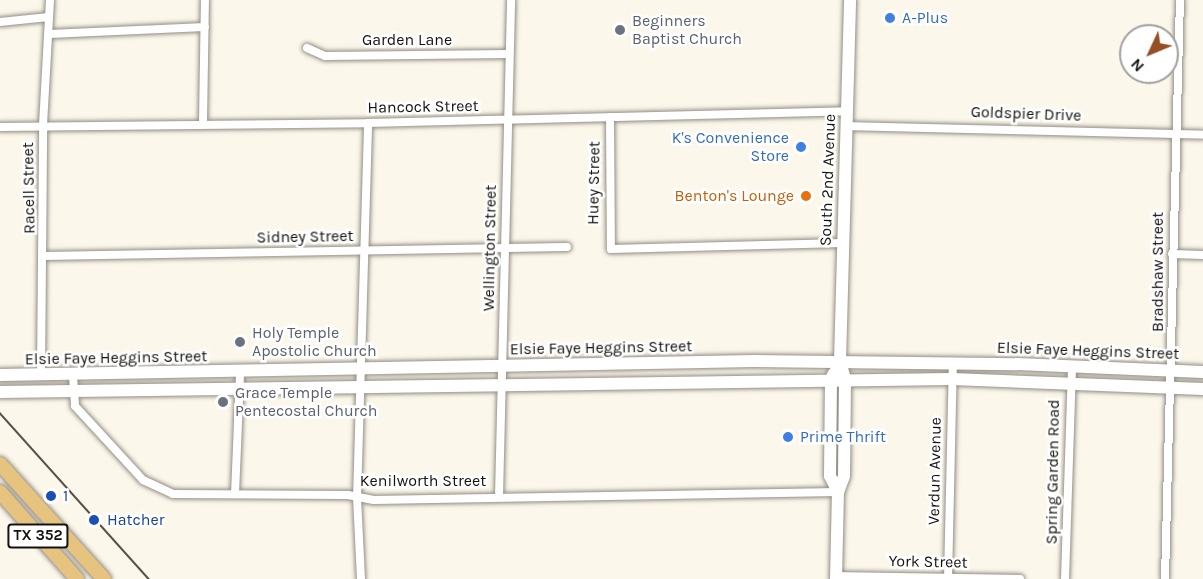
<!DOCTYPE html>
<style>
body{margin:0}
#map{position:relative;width:1203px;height:579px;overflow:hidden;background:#fcf7eb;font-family:Karla,sans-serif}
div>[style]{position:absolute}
.roads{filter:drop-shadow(0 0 2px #938e84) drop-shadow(0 0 2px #938e84)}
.minor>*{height:8px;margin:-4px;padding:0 4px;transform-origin:4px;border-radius:4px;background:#fff}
.secondary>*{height:12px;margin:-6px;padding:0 6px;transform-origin:6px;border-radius:6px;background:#fff}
.primary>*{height:14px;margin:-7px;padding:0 7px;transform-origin:7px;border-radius:7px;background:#e6c47f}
.tram>*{height:1.5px;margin:-0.75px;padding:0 0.75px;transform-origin:0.75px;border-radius:0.75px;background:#56534c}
.dots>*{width:16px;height:16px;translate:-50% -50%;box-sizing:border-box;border:3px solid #fff;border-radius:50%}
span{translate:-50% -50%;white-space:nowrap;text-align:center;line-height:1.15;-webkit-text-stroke:5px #fff;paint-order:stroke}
.shield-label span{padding:2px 4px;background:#fff;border:2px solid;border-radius:4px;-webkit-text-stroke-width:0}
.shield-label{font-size:15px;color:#15130f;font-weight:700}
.shop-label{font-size:16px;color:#366cbe}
.left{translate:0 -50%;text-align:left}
.right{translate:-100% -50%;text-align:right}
.worship-label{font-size:16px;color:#5b616d}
.street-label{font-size:16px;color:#15130f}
.food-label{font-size:16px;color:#c56008}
.transit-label{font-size:16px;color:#164399}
.north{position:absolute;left:1119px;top:24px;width:60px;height:60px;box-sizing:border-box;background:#fff;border:2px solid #a1a19f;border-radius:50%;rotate:226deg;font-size:16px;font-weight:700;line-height:24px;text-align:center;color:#15130f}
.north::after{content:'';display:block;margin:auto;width:21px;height:27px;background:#944f24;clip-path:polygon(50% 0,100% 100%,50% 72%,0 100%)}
</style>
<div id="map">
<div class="roads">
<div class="minor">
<div style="left:0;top:22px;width:49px;rotate:-5.8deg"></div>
<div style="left:49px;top:34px;width:156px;rotate:-2.6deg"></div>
<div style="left:307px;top:48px;width:20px;rotate:24deg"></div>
<div style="left:325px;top:56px;width:184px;rotate:-0.6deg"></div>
<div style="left:610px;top:117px;width:132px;rotate:89.6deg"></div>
<div style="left:611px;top:249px;width:231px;rotate:-1.5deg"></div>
<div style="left:203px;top:123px;width:123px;rotate:-89.1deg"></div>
<div style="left:847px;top:126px;width:356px;rotate:1.4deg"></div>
<div style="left:0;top:127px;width:368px;rotate:-0.6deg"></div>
<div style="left:368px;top:123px;width:480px;rotate:-1.4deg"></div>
<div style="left:1172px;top:254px;width:31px;rotate:2deg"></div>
<div style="left:44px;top:256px;width:523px;rotate:-0.99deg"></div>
<div style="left:41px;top:375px;width:250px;rotate:-89.5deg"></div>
<div style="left:43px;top:125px;width:125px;rotate:-86.8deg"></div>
<div style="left:73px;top:376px;width:30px;rotate:86deg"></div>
<div style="left:75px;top:406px;width:100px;rotate:47.4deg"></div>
<div style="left:143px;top:480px;width:33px;rotate:25deg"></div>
<div style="left:173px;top:494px;width:175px;rotate:0.3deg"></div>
<div style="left:348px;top:495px;width:26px;rotate:11deg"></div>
<div style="left:374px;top:500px;width:464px;rotate:-1deg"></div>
<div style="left:235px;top:494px;width:121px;rotate:-87.6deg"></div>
<div style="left:499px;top:496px;width:496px;rotate:-88.6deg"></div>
<div style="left:836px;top:576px;width:184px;rotate:0.9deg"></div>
<div style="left:361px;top:579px;width:81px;rotate:-92.8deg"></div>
<div style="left:357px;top:498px;width:375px;rotate:-88.3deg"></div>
<div style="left:948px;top:579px;width:215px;rotate:-88.7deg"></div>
<div style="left:1065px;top:579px;width:213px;rotate:-88.1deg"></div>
<div style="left:1165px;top:579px;width:579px;rotate:-88.52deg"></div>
</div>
<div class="secondary">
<div style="left:834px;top:373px;width:7px;rotate:117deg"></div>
<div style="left:831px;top:379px;width:97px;rotate:90.6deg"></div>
<div style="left:830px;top:476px;width:18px;rotate:63deg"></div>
<div style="left:0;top:375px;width:754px;rotate:-1.06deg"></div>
<div style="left:754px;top:361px;width:263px;rotate:0.7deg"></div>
<div style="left:1017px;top:364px;width:186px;rotate:2.5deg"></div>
<div style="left:0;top:392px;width:952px;rotate:-0.78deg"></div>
<div style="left:952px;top:379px;width:251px;rotate:2.3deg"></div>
<div style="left:836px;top:579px;width:87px;rotate:-88.7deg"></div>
<div style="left:838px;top:492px;width:17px;rotate:-69deg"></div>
<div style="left:844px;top:476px;width:97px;rotate:-89.4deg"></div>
<div style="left:845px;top:379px;width:19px;rotate:-106deg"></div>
<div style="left:840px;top:361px;width:361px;rotate:-88.4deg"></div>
</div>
<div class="primary">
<div style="left:0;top:464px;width:155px;rotate:47.9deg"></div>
<div style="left:0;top:492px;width:116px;rotate:48.5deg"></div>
</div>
</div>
<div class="tram">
<div style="left:0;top:413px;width:223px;rotate:48.1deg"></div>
</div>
<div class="dots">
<div style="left:890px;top:18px;background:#3f7fe0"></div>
<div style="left:620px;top:30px;background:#6b7280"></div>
<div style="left:801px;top:147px;background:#3f7fe0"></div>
<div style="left:806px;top:196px;background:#e8710a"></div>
<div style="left:240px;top:342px;background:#6b7280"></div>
<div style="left:223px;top:402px;background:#6b7280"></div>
<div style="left:788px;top:437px;background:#3f7fe0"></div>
<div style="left:51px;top:496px;background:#1a4fb4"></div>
<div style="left:94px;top:520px;background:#1a4fb4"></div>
</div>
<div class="shield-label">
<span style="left:38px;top:536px">TX 352</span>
</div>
<div class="shop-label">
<span class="left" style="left:902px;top:18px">A-Plus</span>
<span class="right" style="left:789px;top:147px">K's Convenience<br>Store</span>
<span class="left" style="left:800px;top:437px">Prime Thrift</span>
</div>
<div class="worship-label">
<span class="left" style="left:632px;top:30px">Beginners<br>Baptist Church</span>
<span class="left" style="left:252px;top:342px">Holy Temple<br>Apostolic Church</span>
<span class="left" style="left:235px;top:402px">Grace Temple<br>Pentecostal Church</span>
</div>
<div class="street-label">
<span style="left:407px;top:40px">Garden Lane</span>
<span style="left:423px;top:107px;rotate:-1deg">Hancock Street</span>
<span style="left:1026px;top:114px;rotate:2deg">Goldspier Drive</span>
<span style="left:828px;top:180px;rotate:-88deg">South 2nd Avenue</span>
<span style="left:594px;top:183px;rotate:-89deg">Huey Street</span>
<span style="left:29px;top:188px;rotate:-91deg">Racell Street</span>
<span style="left:305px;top:237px;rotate:-1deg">Sidney Street</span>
<span style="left:490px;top:248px;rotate:-89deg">Wellington Street</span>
<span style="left:1158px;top:272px;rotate:-90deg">Bradshaw Street</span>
<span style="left:601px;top:348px;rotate:-1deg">Elsie Faye Heggins Street</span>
<span style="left:1088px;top:351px;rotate:2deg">Elsie Faye Heggins Street</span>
<span style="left:116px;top:358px;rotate:-1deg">Elsie Faye Heggins Street</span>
<span style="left:935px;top:471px;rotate:-89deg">Verdun Avenue</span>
<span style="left:1053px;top:472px;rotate:-89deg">Spring Garden Road</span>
<span style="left:423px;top:481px">Kenilworth Street</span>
<span style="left:928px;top:562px;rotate:1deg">York Street</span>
</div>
<div class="food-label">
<span class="right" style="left:794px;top:196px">Benton's Lounge</span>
</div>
<div class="transit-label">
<span class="left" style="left:63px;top:496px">1</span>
<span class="left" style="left:107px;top:520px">Hatcher</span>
</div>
<div class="north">N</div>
</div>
